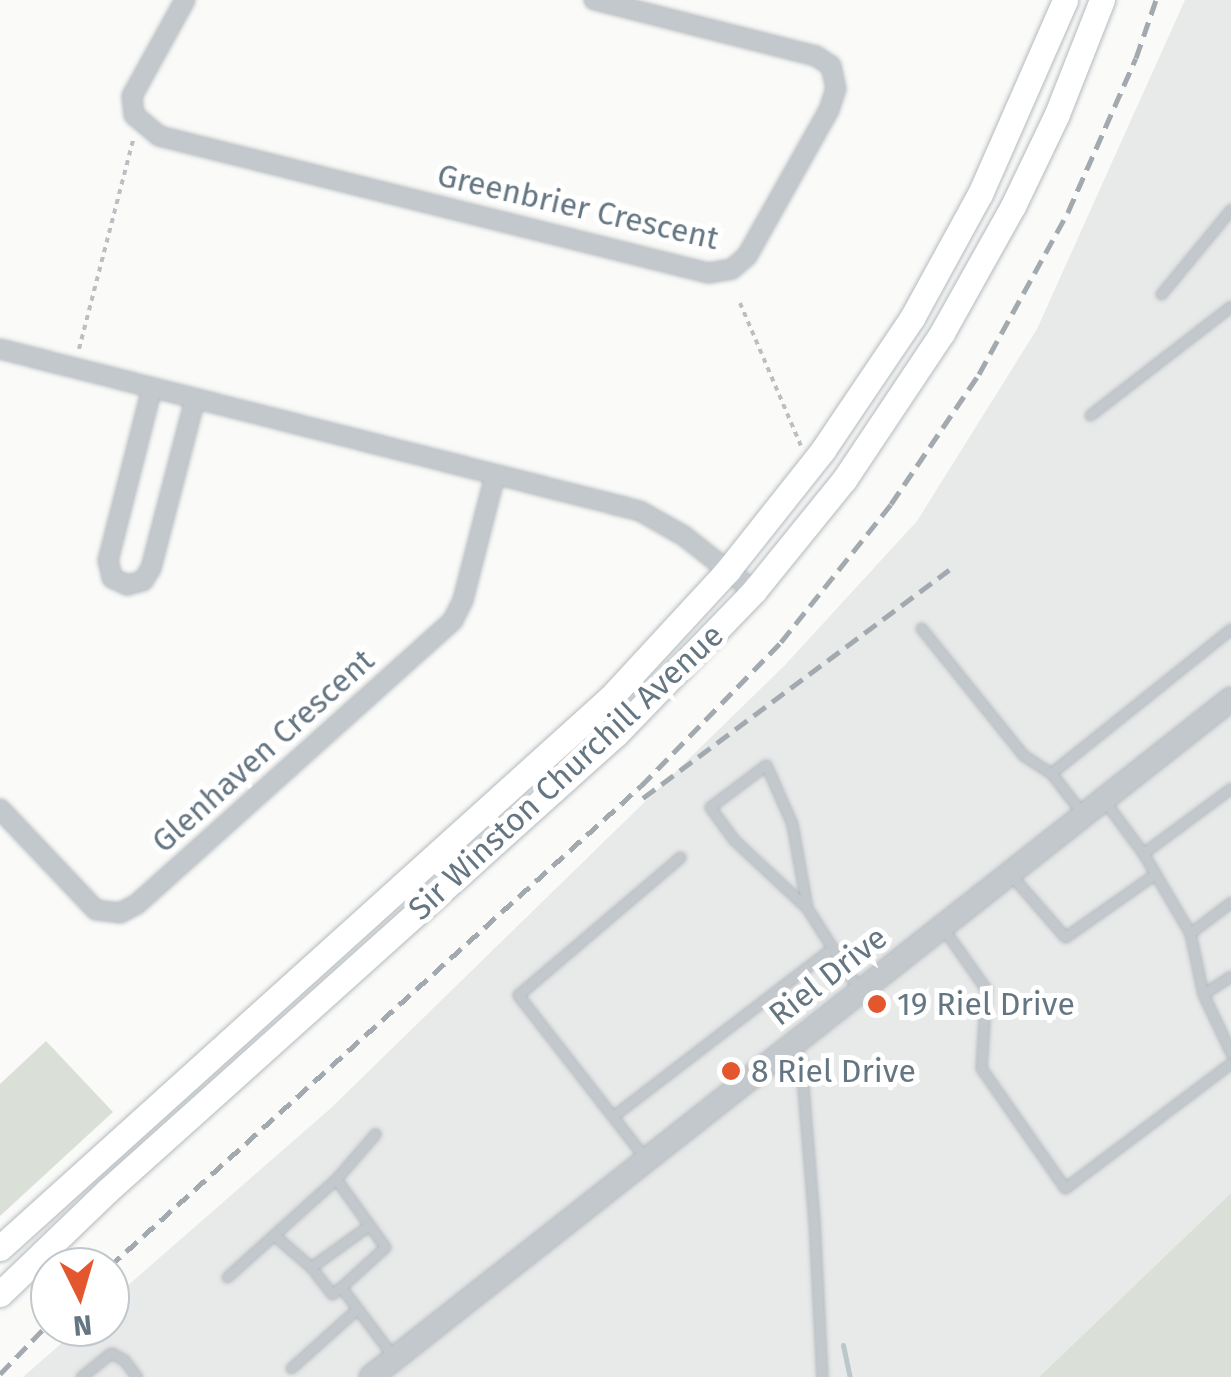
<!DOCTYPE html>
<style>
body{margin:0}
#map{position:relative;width:1231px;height:1377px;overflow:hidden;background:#fafaf8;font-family:"Fira Sans",sans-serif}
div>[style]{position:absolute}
.built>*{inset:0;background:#e8e9e9}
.green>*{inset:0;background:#dadfd7}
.stream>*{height:5px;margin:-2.5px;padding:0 2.5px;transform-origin:2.5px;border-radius:2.5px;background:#bbc7cb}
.path>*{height:4px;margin-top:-2px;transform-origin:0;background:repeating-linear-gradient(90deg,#bbbfc2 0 5px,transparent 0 10px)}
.roads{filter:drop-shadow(0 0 2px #b3babf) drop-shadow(0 0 2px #b3babf)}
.service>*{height:9px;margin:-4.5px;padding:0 4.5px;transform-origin:4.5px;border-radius:4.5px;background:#c3c8cc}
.minor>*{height:18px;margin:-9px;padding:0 9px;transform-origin:9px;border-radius:9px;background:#c3c8cc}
.tertiary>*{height:22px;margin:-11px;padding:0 11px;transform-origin:11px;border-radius:11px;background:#c3c8cc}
.secondary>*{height:25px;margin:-12.5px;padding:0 12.5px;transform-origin:12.5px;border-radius:12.5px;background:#fff}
.rail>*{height:5px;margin-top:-2.5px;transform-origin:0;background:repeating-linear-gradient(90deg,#a2aab0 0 15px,transparent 0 23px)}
.dots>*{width:28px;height:28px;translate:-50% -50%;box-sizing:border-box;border:5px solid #fff;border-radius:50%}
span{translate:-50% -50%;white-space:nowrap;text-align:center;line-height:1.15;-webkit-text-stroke:10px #fff;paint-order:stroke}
.street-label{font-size:32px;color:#657683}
.poi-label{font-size:32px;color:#657683}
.left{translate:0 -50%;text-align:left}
.north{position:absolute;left:30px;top:1247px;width:100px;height:100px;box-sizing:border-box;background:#fff;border:2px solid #c1c8cd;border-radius:50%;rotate:175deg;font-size:28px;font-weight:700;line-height:40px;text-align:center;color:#657683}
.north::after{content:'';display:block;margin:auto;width:35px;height:45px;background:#e4572e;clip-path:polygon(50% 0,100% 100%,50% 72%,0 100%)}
</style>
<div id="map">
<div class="built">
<div style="clip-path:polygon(1185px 0,1231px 0,1231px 1193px,1039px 1377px,23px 1377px,80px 1327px,110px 1327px,110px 1301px,331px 1108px,785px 665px,917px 521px,1037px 329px)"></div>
</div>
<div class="green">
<div style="clip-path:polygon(46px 1041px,113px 1112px,0 1216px,0 1084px)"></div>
<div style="clip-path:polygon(1231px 1193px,1231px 1377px,1039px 1377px)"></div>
</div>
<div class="stream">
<div style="left:843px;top:1345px;width:33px;rotate:78deg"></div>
</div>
<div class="path">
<div style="left:740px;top:303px;width:155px;rotate:66.9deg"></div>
<div style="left:79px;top:349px;width:216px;rotate:-75.5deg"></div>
</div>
<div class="roads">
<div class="service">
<div style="left:1161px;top:294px;width:110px;rotate:-50.5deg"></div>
<div style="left:1090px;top:415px;width:178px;rotate:-37.7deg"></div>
<div style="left:921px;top:628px;width:163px;rotate:51.2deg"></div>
<div style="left:1023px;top:755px;width:33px;rotate:33deg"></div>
<div style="left:1051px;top:773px;width:51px;rotate:52.2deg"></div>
<div style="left:1051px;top:773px;width:231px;rotate:-38.7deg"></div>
<div style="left:1231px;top:788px;width:109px;rotate:143.5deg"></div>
<div style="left:1143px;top:853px;width:93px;rotate:59.6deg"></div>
<div style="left:1190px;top:933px;width:62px;rotate:78deg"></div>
<div style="left:1203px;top:994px;width:65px;rotate:64.6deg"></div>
<div style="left:1103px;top:799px;width:67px;rotate:53.5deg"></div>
<div style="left:1011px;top:875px;width:82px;rotate:48.9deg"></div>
<div style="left:1065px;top:937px;width:110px;rotate:-35deg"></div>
<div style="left:807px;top:908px;width:100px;rotate:-137deg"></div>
<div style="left:734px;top:840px;width:41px;rotate:-126deg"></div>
<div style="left:710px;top:807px;width:70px;rotate:-36.9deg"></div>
<div style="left:766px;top:765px;width:64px;rotate:66.2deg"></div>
<div style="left:792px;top:824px;width:85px;rotate:79.9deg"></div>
<div style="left:807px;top:908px;width:97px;rotate:57.6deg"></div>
<div style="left:943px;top:928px;width:75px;rotate:54.8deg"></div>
<div style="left:986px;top:989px;width:79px;rotate:93.6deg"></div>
<div style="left:981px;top:1068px;width:146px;rotate:55deg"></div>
<div style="left:1065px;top:1188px;width:208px;rotate:-37deg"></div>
<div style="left:1190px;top:933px;width:51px;rotate:-37.1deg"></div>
<div style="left:1203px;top:994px;width:33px;rotate:-33deg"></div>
<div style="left:795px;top:1047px;width:17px;rotate:69deg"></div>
<div style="left:801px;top:1063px;width:158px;rotate:85.3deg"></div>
<div style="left:814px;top:1220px;width:157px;rotate:87.1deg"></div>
<div style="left:613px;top:1116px;width:277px;rotate:-37.5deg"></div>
<div style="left:645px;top:1158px;width:207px;rotate:-127.9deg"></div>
<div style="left:518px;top:995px;width:213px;rotate:-40.4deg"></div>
<div style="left:336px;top:1179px;width:60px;rotate:-49.1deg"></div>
<div style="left:274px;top:1235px;width:49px;rotate:40.9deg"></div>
<div style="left:227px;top:1277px;width:147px;rotate:-42deg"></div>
<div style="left:336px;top:1179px;width:84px;rotate:54.2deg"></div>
<div style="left:385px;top:1247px;width:59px;rotate:137.7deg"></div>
<div style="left:341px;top:1287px;width:86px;rotate:53deg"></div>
<div style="left:341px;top:1287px;width:11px;rotate:142deg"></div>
<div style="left:332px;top:1294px;width:34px;rotate:-128deg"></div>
<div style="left:311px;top:1267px;width:70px;rotate:-35.7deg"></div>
<div style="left:291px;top:1368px;width:89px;rotate:-41.8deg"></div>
<div style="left:81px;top:1377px;width:38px;rotate:-39deg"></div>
<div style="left:111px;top:1353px;width:15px;rotate:28deg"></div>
<div style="left:124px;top:1360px;width:21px;rotate:53deg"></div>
</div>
<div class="minor">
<div style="left:185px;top:0;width:110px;rotate:118.9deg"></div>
<div style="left:132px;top:96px;width:19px;rotate:84deg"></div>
<div style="left:134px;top:115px;width:33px;rotate:40deg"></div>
<div style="left:159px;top:136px;width:566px;rotate:14.01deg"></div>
<div style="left:708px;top:273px;width:24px;rotate:-9deg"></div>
<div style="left:732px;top:269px;width:20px;rotate:-41deg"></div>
<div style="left:747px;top:256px;width:167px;rotate:-60.7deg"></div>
<div style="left:829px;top:110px;width:22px;rotate:-72deg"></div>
<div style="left:836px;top:89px;width:24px;rotate:-102deg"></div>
<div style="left:831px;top:66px;width:18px;rotate:-146deg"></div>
<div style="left:816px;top:56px;width:229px;rotate:-165.8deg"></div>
<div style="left:0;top:349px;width:660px;rotate:14.2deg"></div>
<div style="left:640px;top:511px;width:51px;rotate:29.6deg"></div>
<div style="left:684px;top:536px;width:89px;rotate:38.2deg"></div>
<div style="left:152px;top:388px;width:178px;rotate:104.3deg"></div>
<div style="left:108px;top:560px;width:18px;rotate:77deg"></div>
<div style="left:112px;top:578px;width:17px;rotate:25deg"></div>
<div style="left:127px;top:585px;width:16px;rotate:-14deg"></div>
<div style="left:143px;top:581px;width:15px;rotate:-58deg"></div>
<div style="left:151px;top:568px;width:175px;rotate:-75.4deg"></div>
<div style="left:0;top:809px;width:139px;rotate:46.5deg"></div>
<div style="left:96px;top:910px;width:24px;rotate:7deg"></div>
<div style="left:120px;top:913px;width:19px;rotate:-28deg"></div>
<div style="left:137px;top:904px;width:425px;rotate:-41.9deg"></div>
<div style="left:453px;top:620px;width:22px;rotate:-63deg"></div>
<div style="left:463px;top:600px;width:129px;rotate:-75.6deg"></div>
</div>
<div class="tertiary">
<div style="left:371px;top:1377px;width:1095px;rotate:-38.25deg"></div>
</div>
<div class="secondary">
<div style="left:0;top:1248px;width:823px;rotate:-42.04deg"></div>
<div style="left:611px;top:697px;width:173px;rotate:-47.3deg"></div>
<div style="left:728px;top:570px;width:153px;rotate:-51.6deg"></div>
<div style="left:823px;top:450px;width:159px;rotate:-56deg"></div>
<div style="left:912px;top:318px;width:141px;rotate:-61.3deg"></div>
<div style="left:980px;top:194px;width:212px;rotate:-66.3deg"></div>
<div style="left:0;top:1294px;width:149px;rotate:-43.9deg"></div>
<div style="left:107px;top:1191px;width:684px;rotate:-41.92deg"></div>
<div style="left:616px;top:734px;width:199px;rotate:-46deg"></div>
<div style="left:754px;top:591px;width:143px;rotate:-51deg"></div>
<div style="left:844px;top:480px;width:177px;rotate:-56.3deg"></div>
<div style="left:942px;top:333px;width:145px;rotate:-60.8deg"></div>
<div style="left:1013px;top:206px;width:102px;rotate:-64.4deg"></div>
<div style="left:1057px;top:114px;width:123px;rotate:-68.5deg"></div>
</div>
</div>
<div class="rail">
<div style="left:643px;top:798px;width:382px;rotate:-36.7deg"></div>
<div style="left:109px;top:1267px;width:717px;rotate:-42.12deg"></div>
<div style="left:641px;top:786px;width:201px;rotate:-45.8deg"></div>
<div style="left:781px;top:642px;width:176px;rotate:-51.4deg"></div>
<div style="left:891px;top:504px;width:157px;rotate:-55.9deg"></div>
<div style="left:979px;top:374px;width:185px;rotate:-61.2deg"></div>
<div style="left:1068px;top:212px;width:168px;rotate:-66.2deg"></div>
<div style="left:1136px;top:58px;width:61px;rotate:-71deg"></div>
<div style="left:0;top:1374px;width:72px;rotate:-46.1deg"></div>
</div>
<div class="dots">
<div style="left:877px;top:1004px;background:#e4572e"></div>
<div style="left:731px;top:1071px;background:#e4572e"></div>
</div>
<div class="street-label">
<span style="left:578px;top:207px;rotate:13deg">Greenbrier Crescent</span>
<span style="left:263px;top:751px;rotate:-42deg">Glenhaven Crescent</span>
<span style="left:566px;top:772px;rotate:-43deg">Sir Winston Churchill Avenue</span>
<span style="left:828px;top:976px;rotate:-38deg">Riel Drive</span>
</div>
<div class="poi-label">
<span class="left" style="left:897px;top:1004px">19 Riel Drive</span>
<span class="left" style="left:751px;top:1071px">8 Riel Drive</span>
</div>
<div class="north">N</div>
</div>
